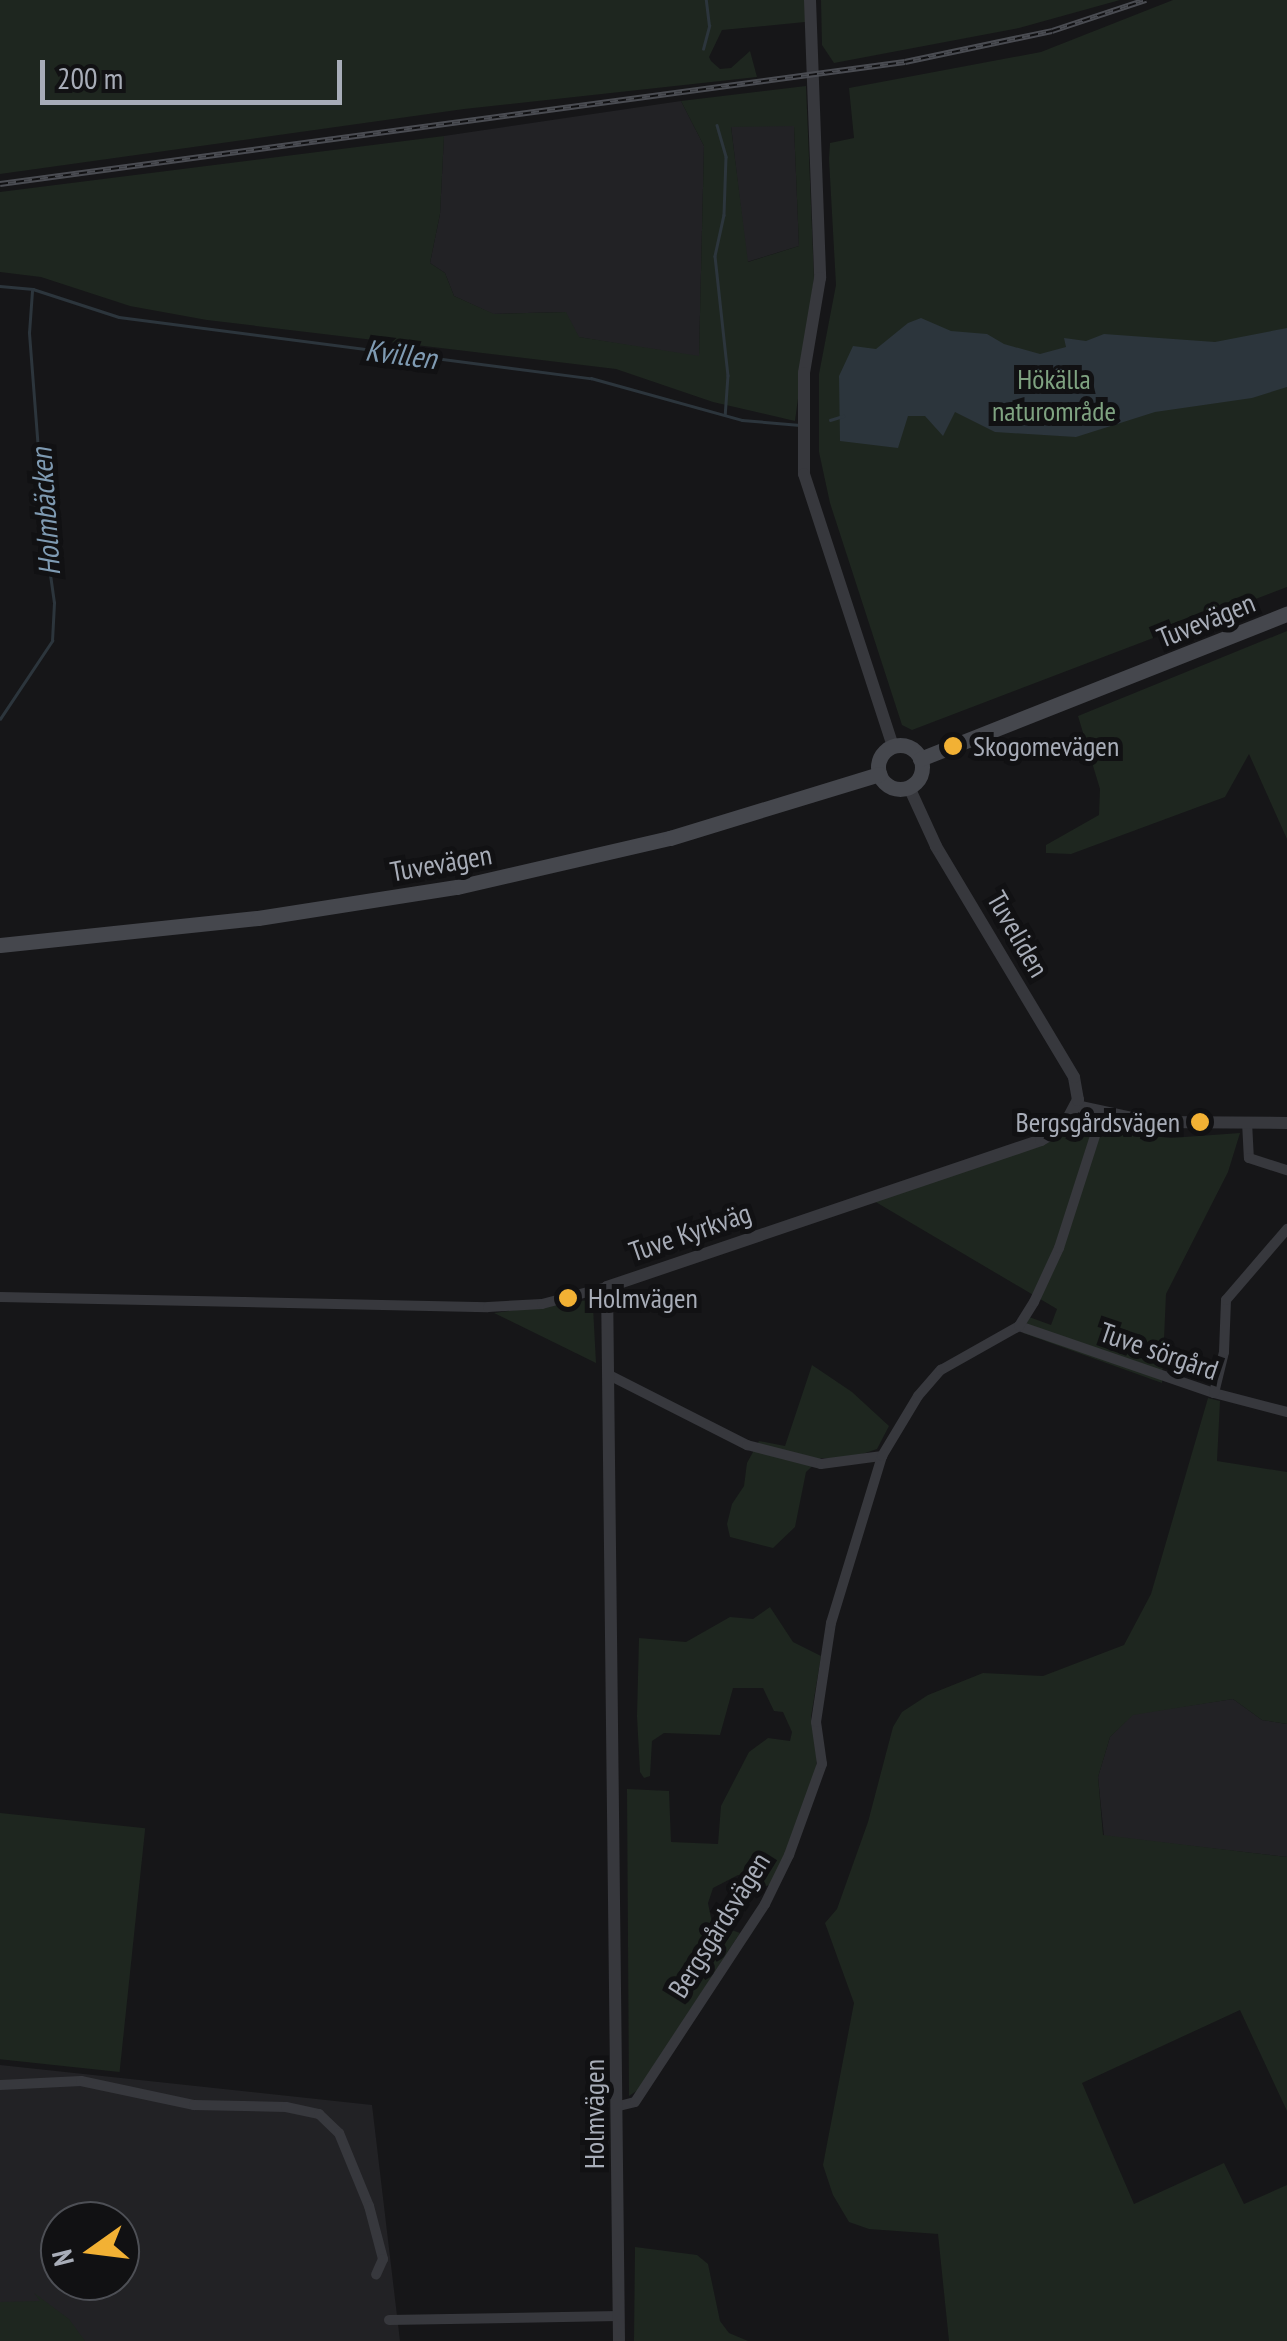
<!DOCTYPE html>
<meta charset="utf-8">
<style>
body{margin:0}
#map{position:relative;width:1287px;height:2341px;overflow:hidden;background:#161618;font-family:"PT Sans Narrow",sans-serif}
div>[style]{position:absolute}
.built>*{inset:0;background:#222225}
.green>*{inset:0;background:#1e261f;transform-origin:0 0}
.water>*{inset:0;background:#2c353c}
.stream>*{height:2.5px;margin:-1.25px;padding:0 1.25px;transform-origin:1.25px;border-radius:1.25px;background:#2c353c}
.minor>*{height:10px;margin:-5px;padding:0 5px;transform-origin:5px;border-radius:5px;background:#37383d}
.tertiary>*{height:12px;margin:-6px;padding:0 6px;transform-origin:6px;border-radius:6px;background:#37383d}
.secondary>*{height:15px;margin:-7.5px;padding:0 7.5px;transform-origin:7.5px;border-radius:7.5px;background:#45474d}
.secondary>.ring{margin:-7.5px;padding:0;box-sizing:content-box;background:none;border:15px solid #45474d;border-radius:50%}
.rail>*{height:6px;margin-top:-3px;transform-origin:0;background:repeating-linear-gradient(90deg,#111113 0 8px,#4a4c52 0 16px);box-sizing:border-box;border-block:2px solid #4a4c52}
.dots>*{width:28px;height:28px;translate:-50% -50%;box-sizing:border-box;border:5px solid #111113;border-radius:50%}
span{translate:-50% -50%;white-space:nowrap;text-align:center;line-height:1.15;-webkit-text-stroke:10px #111113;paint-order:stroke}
.park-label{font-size:28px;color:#7fa381}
.street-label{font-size:28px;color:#a8adb8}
.poi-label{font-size:28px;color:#a8adb8}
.left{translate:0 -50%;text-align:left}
.right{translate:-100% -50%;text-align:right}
.water-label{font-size:30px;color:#7f9bb3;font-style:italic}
.north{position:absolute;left:40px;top:2201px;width:100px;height:100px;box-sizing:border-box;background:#111113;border:2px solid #4d4f55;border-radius:50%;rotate:256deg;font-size:28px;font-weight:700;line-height:40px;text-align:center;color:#a8adb8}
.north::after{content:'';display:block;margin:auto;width:35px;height:45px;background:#f2b134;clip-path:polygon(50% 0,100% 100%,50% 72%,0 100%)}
.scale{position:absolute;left:40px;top:60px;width:302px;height:45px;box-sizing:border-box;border:5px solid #a8adb8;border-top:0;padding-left:12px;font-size:30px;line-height:35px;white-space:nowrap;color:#a8adb8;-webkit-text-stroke:8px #111113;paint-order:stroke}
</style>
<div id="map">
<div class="built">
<div style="clip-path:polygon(681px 101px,704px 146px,699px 357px,578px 337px,565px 312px,493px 314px,454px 296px,445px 273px,430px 263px,440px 214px,444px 136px)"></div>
<div style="clip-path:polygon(731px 126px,794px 126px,799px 246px,747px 262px)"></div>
<div style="clip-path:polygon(1233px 1699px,1262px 1720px,1287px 1724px,1287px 1857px,1104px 1836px,1098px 1777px,1110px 1737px,1133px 1714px)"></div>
<div style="clip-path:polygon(evenodd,0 2065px,372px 2105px,400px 2341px,0 2341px,0 2065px,60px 2221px,120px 2221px,120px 2281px,60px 2281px,60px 2221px)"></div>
</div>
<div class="green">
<div style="clip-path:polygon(0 0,805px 0,805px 22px,722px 30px,709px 57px,711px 61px,720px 69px,731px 68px,750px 51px,757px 77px,464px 109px,0 174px)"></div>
<div style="clip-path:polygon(821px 0,1120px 0,1019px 28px,834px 63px,822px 45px)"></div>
<div style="clip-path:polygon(1173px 0,1287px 0,1287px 587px,912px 730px,902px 725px,830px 503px,819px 452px,819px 374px,836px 285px,829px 159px,830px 143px,854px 138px,849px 88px,1041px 52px)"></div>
<div style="clip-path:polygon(evenodd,806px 86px,814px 278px,795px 421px,713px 402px,616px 369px,207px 320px,130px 306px,41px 277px,0 272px,0 192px,444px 136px,440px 214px,430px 263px,445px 273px,454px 296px,494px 314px,566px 312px,579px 337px,699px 356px,704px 146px,681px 101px,806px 86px,794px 126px,799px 246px,748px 262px,731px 127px,794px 126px)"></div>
<div style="clip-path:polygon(1287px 631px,1287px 839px,1249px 754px,1225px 797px,1071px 854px,1046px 853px,1046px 845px,1099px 815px,1100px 789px,1078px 716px)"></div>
<div style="clip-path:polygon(1081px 1119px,1098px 1138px,1116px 1132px,1171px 1138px,1240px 1133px,1228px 1172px,1166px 1294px,1162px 1383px,1023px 1333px,1029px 1317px,1051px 1325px,1057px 1309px,874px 1201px,1046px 1144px)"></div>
<div style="clip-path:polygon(588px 1300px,593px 1307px,596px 1363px,494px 1313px)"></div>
<div style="clip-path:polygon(812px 1365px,852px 1392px,889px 1426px,877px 1449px,848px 1459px,821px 1458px,806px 1472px,795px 1527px,773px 1548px,730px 1537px,727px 1524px,732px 1504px,744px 1486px,747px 1463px,759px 1441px,785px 1446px)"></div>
<div style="clip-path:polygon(1208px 1398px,1220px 1401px,1217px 1461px,1287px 1472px,1287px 1724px,1262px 1720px,1233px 1699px,1133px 1715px,1110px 1737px,1098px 1777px,1103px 1835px,1287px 1857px,1287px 2111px,1240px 2010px,1082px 2083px,1134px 2204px,1224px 2163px,1244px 2204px,1287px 2185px,1287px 2341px,949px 2341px,938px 2234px,869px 2229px,849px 2222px,833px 2195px,823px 2165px,854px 2003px,825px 1923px,837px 1909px,868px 1822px,893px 1727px,902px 1712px,928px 1695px,983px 1673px,1043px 1676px,1124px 1645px,1151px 1594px)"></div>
<div style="clip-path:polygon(770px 1607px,793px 1642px,821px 1656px,811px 1717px,817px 1760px,815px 1776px,773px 1884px,766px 1886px,738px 1875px,713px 1888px,708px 1903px,712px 1923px,740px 1933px,638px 2090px,629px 2096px,627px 1789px,669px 1791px,671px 1842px,718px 1844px,721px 1806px,749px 1752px,768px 1738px,790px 1741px,792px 1732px,783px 1712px,774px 1711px,763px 1688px,733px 1688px,720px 1735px,664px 1733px,652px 1741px,650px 1776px,644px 1778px,640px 1772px,637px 1716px,639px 1638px,686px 1642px,730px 1617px,753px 1619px)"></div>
<div style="left:0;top:1813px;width:146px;height:245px;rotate:6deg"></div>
<div style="clip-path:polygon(635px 2247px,697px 2255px,708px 2264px,720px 2321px,729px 2333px,748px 2341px,634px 2341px)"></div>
<div style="clip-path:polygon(34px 2293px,69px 2319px,85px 2341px,0 2341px,0 2302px,40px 2301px)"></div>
</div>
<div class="water">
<div style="clip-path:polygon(921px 318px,951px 331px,987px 334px,1004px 344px,1040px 354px,1066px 347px,1064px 338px,1086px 341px,1104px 334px,1215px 342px,1287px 328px,1287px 387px,1252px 398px,1155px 412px,1076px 437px,995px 432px,955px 412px,943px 436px,925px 416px,908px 416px,898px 448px,840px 441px,839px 376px,853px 346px,876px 349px,908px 323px)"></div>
</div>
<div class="stream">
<div style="left:703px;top:49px;width:24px;rotate:-75deg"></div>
<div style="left:709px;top:26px;width:26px;rotate:-97deg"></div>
<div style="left:717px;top:125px;width:33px;rotate:74deg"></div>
<div style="left:726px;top:157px;width:58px;rotate:92deg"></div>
<div style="left:724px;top:215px;width:42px;rotate:102.4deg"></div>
<div style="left:715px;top:256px;width:120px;rotate:83.8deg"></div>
<div style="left:728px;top:375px;width:39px;rotate:94deg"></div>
<div style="left:0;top:286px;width:33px;rotate:5deg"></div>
<div style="left:33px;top:289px;width:90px;rotate:18deg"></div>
<div style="left:119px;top:317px;width:476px;rotate:7.4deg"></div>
<div style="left:591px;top:378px;width:157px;rotate:15.5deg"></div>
<div style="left:742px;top:420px;width:58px;rotate:4.9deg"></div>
<div style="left:830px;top:420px;width:14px;rotate:-17deg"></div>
<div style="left:0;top:719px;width:94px;rotate:-56.3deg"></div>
<div style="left:52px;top:641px;width:38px;rotate:-87deg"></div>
<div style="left:54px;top:603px;width:58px;rotate:-98deg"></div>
<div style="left:46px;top:546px;width:25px;rotate:-83deg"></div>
<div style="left:49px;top:521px;width:8px;rotate:-135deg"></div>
<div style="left:43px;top:515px;width:183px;rotate:-94.4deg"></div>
<div style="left:29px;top:333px;width:42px;rotate:-85.9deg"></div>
</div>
<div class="minor">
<div style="left:1247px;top:1122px;width:36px;rotate:87deg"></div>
<div style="left:1249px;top:1158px;width:40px;rotate:18deg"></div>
<div style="left:0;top:1297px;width:488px;rotate:1.2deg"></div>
<div style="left:488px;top:1307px;width:54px;rotate:-3.2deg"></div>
<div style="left:542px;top:1304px;width:67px;rotate:-14.7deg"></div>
<div style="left:1019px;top:1326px;width:206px;rotate:19deg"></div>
<div style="left:1214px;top:1393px;width:75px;rotate:14.6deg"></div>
<div style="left:611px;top:1376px;width:153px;rotate:26.9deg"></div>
<div style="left:747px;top:1445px;width:76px;rotate:14.4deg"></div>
<div style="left:821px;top:1464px;width:62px;rotate:-7.5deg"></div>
<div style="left:1214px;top:1393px;width:42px;rotate:-76.3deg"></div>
<div style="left:1224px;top:1352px;width:52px;rotate:-87.8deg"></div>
<div style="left:1226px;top:1300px;width:94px;rotate:-49.3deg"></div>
<div style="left:0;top:2085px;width:81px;rotate:-2.8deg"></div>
<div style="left:81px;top:2081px;width:116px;rotate:12deg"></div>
<div style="left:194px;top:2105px;width:92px;rotate:1.2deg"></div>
<div style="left:286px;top:2107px;width:34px;rotate:12deg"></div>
<div style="left:319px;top:2114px;width:28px;rotate:44deg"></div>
<div style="left:339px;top:2133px;width:79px;rotate:67.7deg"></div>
<div style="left:369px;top:2206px;width:55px;rotate:75.2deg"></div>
<div style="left:383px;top:2259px;width:17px;rotate:114deg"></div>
<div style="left:619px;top:2106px;width:16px;rotate:-14deg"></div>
<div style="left:635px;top:2102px;width:237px;rotate:-56.7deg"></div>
<div style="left:765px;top:1904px;width:55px;rotate:-63.9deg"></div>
<div style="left:789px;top:1855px;width:97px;rotate:-70.1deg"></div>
<div style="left:822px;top:1764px;width:42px;rotate:-98.1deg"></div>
<div style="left:816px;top:1722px;width:100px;rotate:-81.4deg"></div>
<div style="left:831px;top:1623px;width:175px;rotate:-73deg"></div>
<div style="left:882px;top:1456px;width:70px;rotate:-59deg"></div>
<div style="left:918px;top:1396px;width:35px;rotate:-49deg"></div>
<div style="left:941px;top:1370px;width:90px;rotate:-29.4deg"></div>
<div style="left:1019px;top:1326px;width:28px;rotate:-58deg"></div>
<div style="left:1034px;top:1302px;width:60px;rotate:-65.2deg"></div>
<div style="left:1059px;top:1248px;width:141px;rotate:-72.2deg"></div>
<div style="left:389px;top:2320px;width:230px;rotate:-1deg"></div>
</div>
<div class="tertiary">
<div style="left:810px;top:0;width:278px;rotate:87.9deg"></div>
<div style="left:820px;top:278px;width:96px;rotate:99.6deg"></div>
<div style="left:804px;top:373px;width:101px;rotate:90deg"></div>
<div style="left:804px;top:474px;width:286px;rotate:71.9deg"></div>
<div style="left:1077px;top:1106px;width:76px;rotate:12.2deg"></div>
<div style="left:1151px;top:1122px;width:136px;rotate:0.4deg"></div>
<div style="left:619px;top:2341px;width:1054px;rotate:-90.65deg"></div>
<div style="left:607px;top:1287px;width:458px;rotate:-18.7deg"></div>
<div style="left:1041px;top:1140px;width:27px;rotate:-31deg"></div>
<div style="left:1064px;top:1126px;width:30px;rotate:-62deg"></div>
<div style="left:1078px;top:1100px;width:23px;rotate:-100deg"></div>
<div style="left:1074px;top:1077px;width:269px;rotate:-120.9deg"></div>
<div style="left:936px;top:846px;width:65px;rotate:-114.6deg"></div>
</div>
<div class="secondary">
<div class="ring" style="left:878px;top:745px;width:29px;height:29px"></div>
<div style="left:920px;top:759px;width:395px;rotate:-21.6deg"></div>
<div style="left:0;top:945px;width:259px;rotate:-6deg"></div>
<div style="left:258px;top:918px;width:201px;rotate:-8.9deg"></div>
<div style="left:457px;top:887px;width:219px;rotate:-13deg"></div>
<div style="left:670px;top:838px;width:219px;rotate:-17deg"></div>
</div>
<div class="rail">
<div style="left:0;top:184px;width:913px;rotate:-7.68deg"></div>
<div style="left:905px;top:62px;width:150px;rotate:-11.9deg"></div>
<div style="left:1052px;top:31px;width:99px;rotate:-18.3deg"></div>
</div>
<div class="dots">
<div style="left:953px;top:746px;background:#f2b134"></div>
<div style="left:1200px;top:1122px;background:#f2b134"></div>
<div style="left:568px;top:1298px;background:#f2b134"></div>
</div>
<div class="park-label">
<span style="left:1054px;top:395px">Hökälla<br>naturområde</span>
</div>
<div class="street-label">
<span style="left:1206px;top:620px;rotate:-22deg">Tuvevägen</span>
<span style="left:441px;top:863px;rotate:-10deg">Tuvevägen</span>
<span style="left:1018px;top:934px;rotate:60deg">Tuveliden</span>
<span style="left:690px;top:1232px;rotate:-19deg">Tuve Kyrkväg</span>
<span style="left:1159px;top:1351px;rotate:19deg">Tuve sörgård</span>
<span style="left:719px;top:1925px;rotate:-58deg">Bergsgårdsvägen</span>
<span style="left:594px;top:2114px;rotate:-90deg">Holmvägen</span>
</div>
<div class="poi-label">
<span class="left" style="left:973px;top:746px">Skogomevägen</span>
<span class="right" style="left:1180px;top:1122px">Bergsgårdsvägen</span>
<span class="left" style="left:588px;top:1298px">Holmvägen</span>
</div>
<div class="water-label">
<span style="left:401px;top:354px;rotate:7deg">Kvillen</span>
<span style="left:45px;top:512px;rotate:-94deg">Holmbäcken</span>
</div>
<div class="north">N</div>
<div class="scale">200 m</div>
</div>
